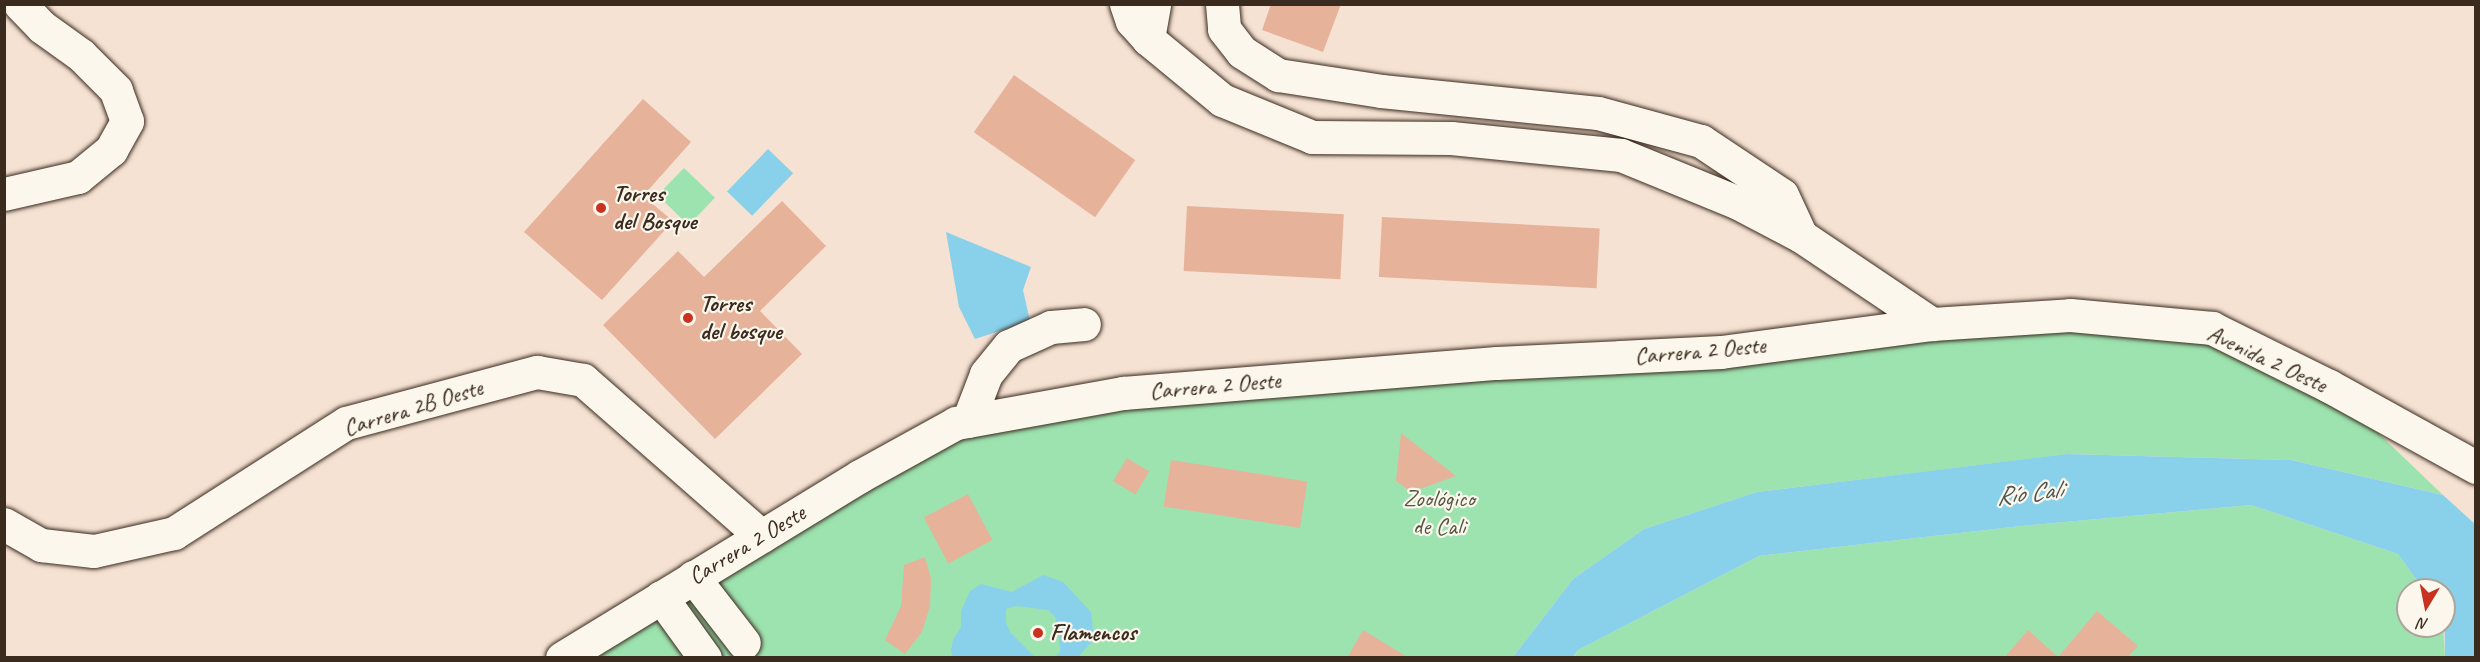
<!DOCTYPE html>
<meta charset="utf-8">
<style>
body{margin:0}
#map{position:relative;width:2480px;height:662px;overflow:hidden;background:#f5e2d3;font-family:Caveat,sans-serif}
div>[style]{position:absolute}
.green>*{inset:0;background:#9de3af;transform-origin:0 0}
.water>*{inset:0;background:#89d0eb;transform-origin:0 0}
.building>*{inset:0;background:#e7b29a;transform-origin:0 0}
.roads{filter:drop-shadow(0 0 2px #3b2a1e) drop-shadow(0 0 2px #3b2a1e)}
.minor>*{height:33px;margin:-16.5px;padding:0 16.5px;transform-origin:16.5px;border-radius:16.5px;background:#fbf7ec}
.dots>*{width:16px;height:16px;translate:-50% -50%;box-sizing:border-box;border:3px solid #fbf7ec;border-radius:50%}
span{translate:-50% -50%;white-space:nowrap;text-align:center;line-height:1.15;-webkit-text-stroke:4.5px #fbf7ec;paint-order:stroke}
.poi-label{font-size:24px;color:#3b2a1e;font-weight:700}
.left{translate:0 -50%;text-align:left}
.street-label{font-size:24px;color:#3b2a1e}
.park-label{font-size:24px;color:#545842}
.water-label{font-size:26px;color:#4e5451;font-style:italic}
.frame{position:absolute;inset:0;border:6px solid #3b2a1e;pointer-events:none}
.north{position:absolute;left:2396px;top:578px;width:60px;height:60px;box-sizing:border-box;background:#fbf7ec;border:2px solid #aea59a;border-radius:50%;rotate:190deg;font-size:16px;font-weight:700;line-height:24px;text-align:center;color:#3b2a1e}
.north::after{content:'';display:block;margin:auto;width:21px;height:27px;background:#c8321e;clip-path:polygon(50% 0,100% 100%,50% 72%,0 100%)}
</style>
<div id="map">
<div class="green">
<div style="left:684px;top:168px;width:43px;height:38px;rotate:44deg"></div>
<div style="clip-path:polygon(1932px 324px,2212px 328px,2329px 386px,2443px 495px,2291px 460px,2068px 454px,1757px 492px,1644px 529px,1573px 579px,1513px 657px,562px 658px,956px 423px)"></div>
<div style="clip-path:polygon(2251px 505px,2398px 554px,2424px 590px,2408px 590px,2408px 626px,2443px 626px,2445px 657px,1573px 658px,1578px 650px,1759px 556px,2021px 526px)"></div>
</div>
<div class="water">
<div style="left:768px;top:149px;width:35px;height:59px;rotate:44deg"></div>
<div style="clip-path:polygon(946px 232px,1031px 267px,1023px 290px,1030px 321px,975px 339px,959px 307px)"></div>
<div style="clip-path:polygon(2067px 454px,2291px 460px,2443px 495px,2475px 524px,2475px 657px,2445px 657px,2444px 590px,2424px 590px,2398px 554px,2251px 505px,2021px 526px,1759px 556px,1578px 650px,1573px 657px,1513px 657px,1573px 579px,1644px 529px,1757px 492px)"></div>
<div style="clip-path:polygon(1043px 575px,1063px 582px,1091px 612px,1094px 639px,1078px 657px,1055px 657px,1060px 652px,1058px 628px,1055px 617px,1048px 610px,1017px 606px,1006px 609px,1006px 623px,1010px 632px,1035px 657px,953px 657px,951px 651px,953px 640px,961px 627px,961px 611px,970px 591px,981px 584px,1012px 592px)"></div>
</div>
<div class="building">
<div style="clip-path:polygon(1271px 4px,1341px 4px,1323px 52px,1262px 30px)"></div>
<div style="left:1014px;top:75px;width:148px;height:70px;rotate:35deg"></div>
<div style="clip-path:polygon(643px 99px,691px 142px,643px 196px,673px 221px,602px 300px,524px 232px)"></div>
<div style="clip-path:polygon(782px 201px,826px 246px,760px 311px,802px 354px,715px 439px,603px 325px,678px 251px,704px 277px)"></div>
<div style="left:1187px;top:206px;width:157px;height:65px;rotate:3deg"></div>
<div style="left:1382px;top:217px;width:218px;height:60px;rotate:3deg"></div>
<div style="clip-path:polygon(1401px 433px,1456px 476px,1411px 492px,1396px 481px)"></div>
<div style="left:1127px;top:458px;width:26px;height:27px;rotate:31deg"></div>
<div style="left:1171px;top:460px;width:138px;height:47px;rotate:9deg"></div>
<div style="left:968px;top:494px;width:52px;height:50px;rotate:62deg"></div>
<div style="clip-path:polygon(925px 557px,931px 579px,930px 606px,922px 632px,905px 654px,885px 640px,901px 606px,904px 565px)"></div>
<div style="clip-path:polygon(2097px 611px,2138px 646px,2127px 658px,2004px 658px,2028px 630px,2058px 657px)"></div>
<div style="clip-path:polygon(1363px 630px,1409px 658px,1347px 658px)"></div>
</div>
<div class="roads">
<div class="minor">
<div style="left:1126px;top:4px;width:18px;rotate:71deg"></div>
<div style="left:1132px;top:21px;width:24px;rotate:48deg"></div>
<div style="left:1148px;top:39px;width:96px;rotate:39.5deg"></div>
<div style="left:1222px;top:100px;width:97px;rotate:22.3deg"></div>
<div style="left:1312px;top:137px;width:139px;rotate:0.4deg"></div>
<div style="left:1451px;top:138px;width:171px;rotate:5.7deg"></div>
<div style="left:1621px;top:155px;width:124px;rotate:22.2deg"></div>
<div style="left:1736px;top:202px;width:73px;rotate:27.6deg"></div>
<div style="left:1801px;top:236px;width:158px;rotate:33.9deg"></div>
<div style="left:1222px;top:4px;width:25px;rotate:85deg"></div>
<div style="left:1224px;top:29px;width:29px;rotate:52deg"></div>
<div style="left:1242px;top:52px;width:43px;rotate:32.6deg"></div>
<div style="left:1278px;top:75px;width:104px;rotate:8.8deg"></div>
<div style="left:1381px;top:91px;width:218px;rotate:5.8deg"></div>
<div style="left:1598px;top:113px;width:107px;rotate:15.2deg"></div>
<div style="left:1701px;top:141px;width:97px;rotate:33.7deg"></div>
<div style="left:1782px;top:195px;width:45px;rotate:65.1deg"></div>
<div style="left:1148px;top:39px;width:36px;rotate:-80deg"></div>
<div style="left:4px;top:194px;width:76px;rotate:-12.9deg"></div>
<div style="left:78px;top:177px;width:43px;rotate:-39.3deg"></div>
<div style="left:111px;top:150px;width:33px;rotate:-61deg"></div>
<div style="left:127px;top:121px;width:33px;rotate:-110deg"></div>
<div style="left:116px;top:90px;width:49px;rotate:-135deg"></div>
<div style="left:81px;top:55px;width:48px;rotate:-144.3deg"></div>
<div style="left:42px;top:27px;width:32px;rotate:-134deg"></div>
<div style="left:968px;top:421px;width:50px;rotate:-69deg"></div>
<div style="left:986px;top:374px;width:36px;rotate:-51deg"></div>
<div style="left:1009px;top:346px;width:46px;rotate:-24.3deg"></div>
<div style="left:1051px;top:327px;width:33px;rotate:-5deg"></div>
<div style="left:4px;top:524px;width:43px;rotate:29.6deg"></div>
<div style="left:41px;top:545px;width:53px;rotate:6.5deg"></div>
<div style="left:94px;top:551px;width:82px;rotate:-12.7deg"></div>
<div style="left:174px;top:533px;width:204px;rotate:-32.6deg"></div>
<div style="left:346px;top:423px;width:198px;rotate:-15deg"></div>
<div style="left:537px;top:372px;width:47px;rotate:9.9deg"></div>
<div style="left:583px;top:380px;width:237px;rotate:41.2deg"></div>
<div style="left:693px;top:577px;width:83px;rotate:52.3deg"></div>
<div style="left:661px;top:597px;width:75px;rotate:54.2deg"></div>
<div style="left:562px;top:658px;width:349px;rotate:-31.4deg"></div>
<div style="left:860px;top:476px;width:110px;rotate:-28.9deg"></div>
<div style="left:956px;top:423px;width:170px;rotate:-10.2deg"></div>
<div style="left:1123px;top:393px;width:375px;rotate:-4.6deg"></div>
<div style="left:1497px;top:363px;width:224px;rotate:-2.8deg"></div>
<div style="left:1721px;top:352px;width:213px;rotate:-7.6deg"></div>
<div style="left:1932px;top:324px;width:138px;rotate:-3.7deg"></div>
<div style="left:2070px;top:315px;width:143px;rotate:5.2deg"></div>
<div style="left:2212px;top:328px;width:131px;rotate:26.4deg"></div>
<div style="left:2329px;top:386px;width:168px;rotate:28.9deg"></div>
</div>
</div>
<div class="dots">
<div style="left:601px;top:208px;background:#c8321e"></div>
<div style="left:688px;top:318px;background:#c8321e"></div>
<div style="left:1038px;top:633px;background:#c8321e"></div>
</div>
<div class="poi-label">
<span class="left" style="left:613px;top:208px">Torres<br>del Bosque</span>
<span class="left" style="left:700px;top:318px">Torres<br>del bosque</span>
<span class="left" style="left:1050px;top:633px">Flamencos</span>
</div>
<div class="street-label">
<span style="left:1700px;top:351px;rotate:-5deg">Carrera 2 Oeste</span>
<span style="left:2267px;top:359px;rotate:25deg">Avenida 2 Oeste</span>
<span style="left:1215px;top:386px;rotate:-5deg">Carrera 2 Oeste</span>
<span style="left:413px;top:408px;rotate:-17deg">Carrera 2B Oeste</span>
<span style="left:747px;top:545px;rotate:-31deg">Carrera 2 Oeste</span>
</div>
<div class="park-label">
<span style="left:1439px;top:513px">Zoológico<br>de Cali</span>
</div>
<div class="water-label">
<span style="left:2029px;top:493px;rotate:-6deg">Río Cali</span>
</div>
<div class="frame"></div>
<div class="north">N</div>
</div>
